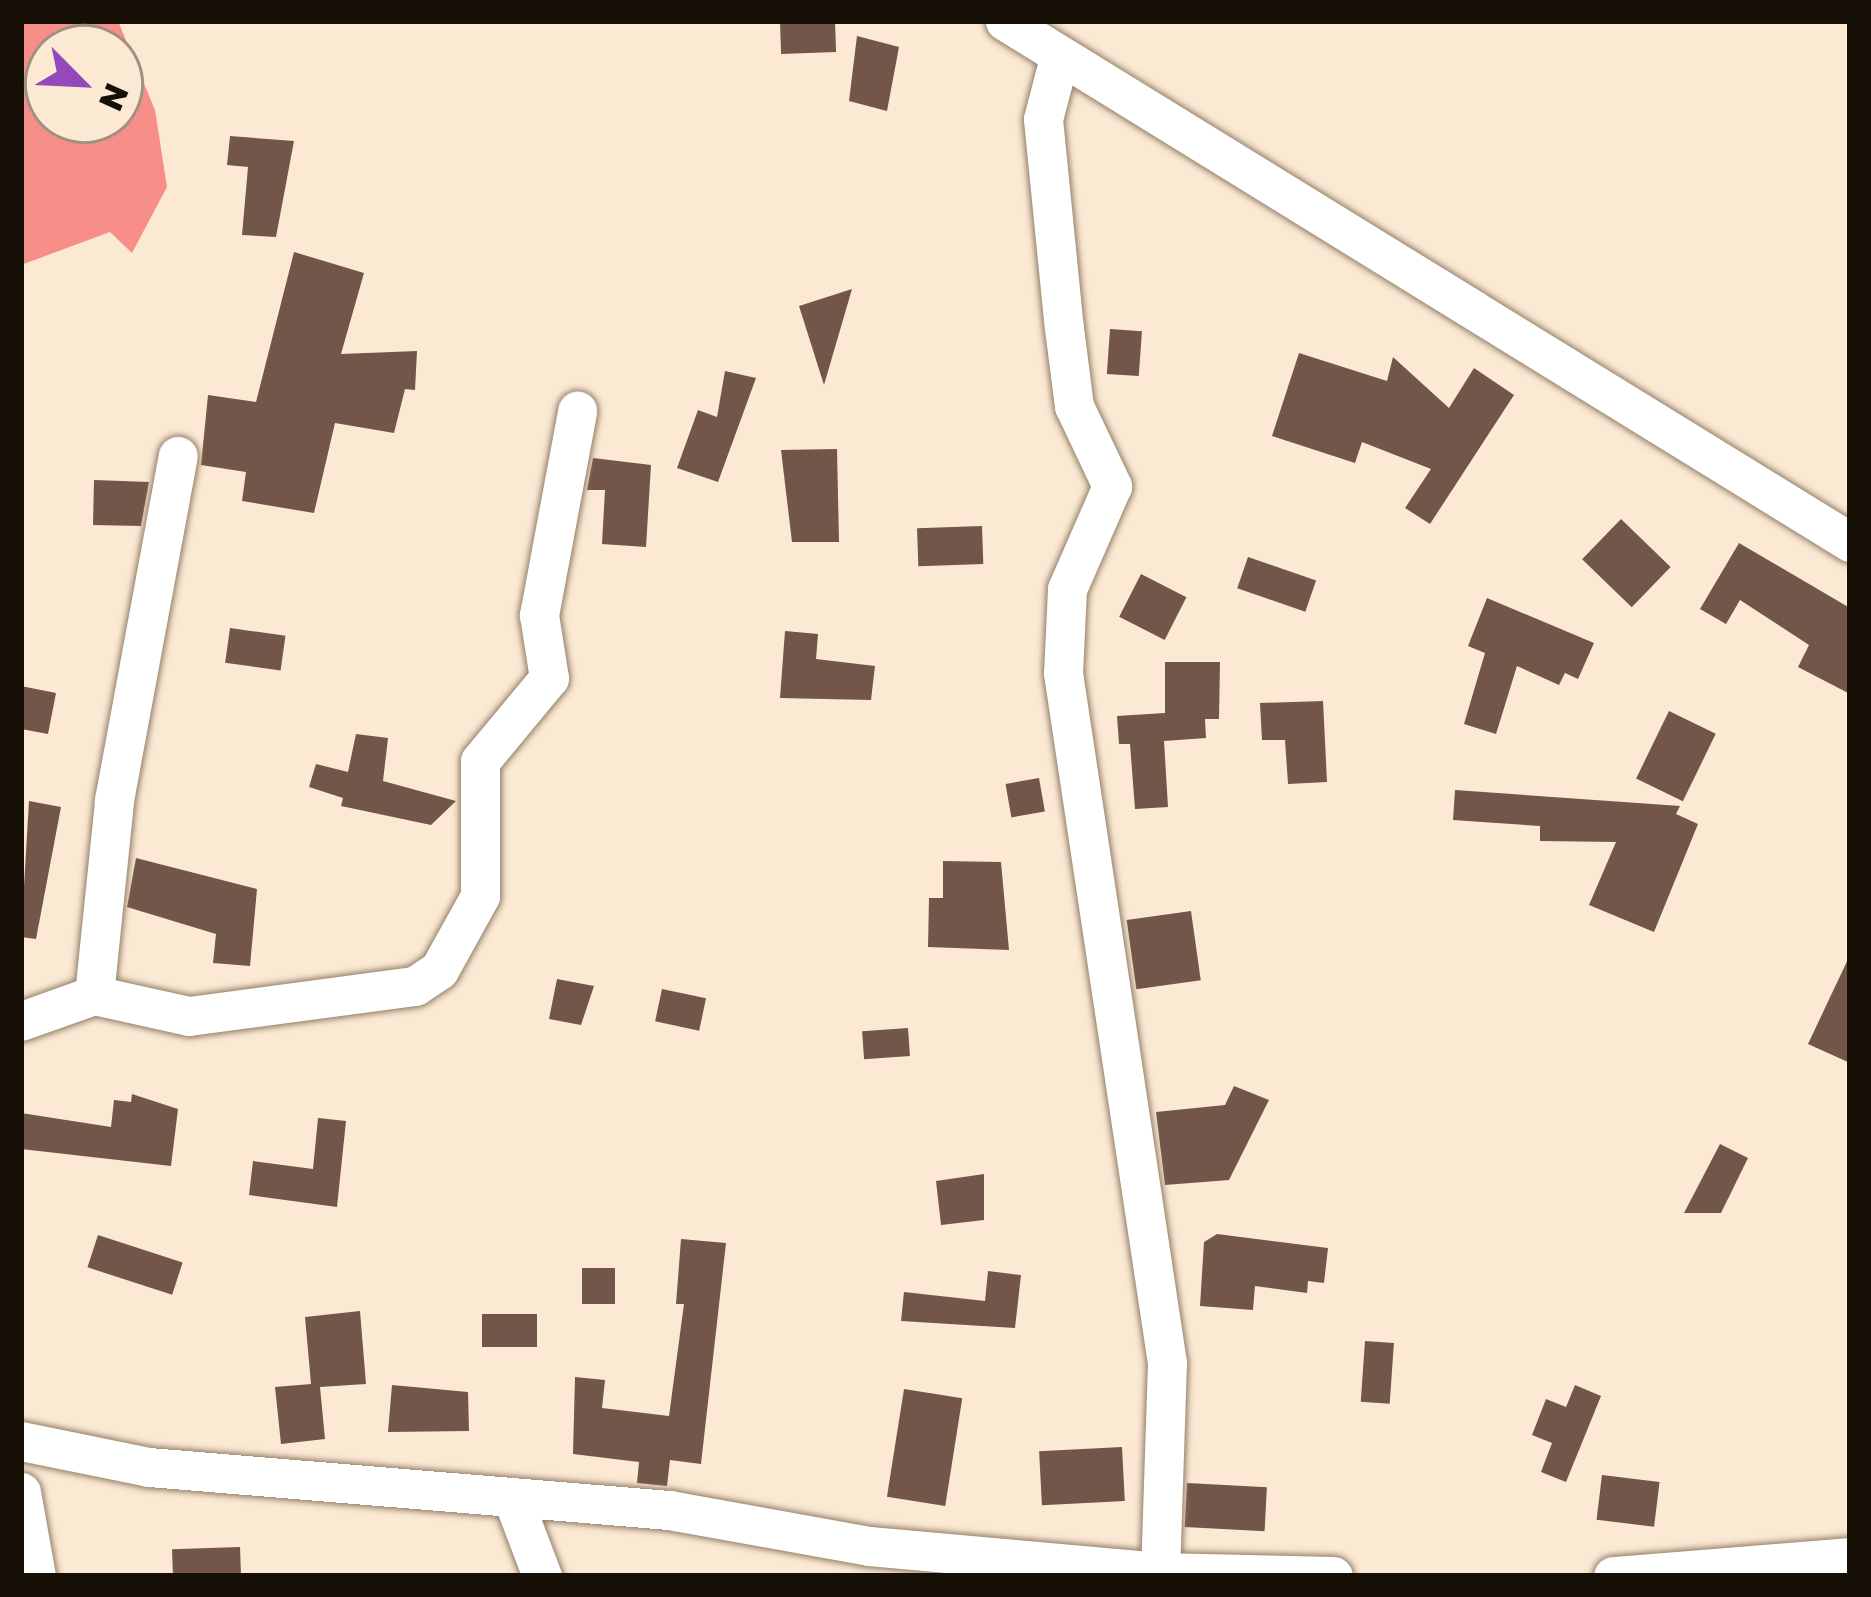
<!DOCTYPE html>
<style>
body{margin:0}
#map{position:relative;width:1871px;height:1597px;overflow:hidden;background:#fce9d4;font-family:"Golos Text",sans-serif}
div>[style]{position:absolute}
.forest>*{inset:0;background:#f78e88}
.building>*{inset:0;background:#725649;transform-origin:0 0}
.roads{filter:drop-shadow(0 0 3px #948068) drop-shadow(0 0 3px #948068)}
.minor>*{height:39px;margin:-19.5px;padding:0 19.5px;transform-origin:19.5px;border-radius:19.5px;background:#fff}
span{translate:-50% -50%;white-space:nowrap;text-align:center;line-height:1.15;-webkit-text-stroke:12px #fce9d4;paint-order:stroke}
.frame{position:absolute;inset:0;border:24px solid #160f06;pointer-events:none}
.north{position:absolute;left:24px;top:24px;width:120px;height:120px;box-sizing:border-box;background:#fce9d4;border:3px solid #a09282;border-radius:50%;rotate:114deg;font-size:33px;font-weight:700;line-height:48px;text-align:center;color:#160f06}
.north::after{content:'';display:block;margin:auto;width:42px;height:54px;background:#9548b9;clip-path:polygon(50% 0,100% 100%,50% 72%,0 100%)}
</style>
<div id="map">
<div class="forest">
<div style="clip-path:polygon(evenodd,21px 21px,118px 21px,155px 110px,167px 187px,132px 253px,110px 232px,21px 265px,21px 21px,48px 48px,120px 48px,120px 120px,48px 120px,48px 48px)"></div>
</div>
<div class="building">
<div style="left:835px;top:21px;width:31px;height:55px;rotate:88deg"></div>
<div style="clip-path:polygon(857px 36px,899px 47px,887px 111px,849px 101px)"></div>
<div style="clip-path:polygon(230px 136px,294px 141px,276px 237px,242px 235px,248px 167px,227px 165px)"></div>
<div style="clip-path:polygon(294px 252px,364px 273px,341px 354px,417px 351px,415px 390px,405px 389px,394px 433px,335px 423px,314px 513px,242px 501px,246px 472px,201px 465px,208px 395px,256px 402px)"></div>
<div style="clip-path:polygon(852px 289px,824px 385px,799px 306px)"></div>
<div style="left:1110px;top:329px;width:32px;height:45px;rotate:4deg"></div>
<div style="clip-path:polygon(1299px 353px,1387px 381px,1393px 357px,1449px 408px,1474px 368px,1514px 395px,1430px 524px,1405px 508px,1431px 469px,1362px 442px,1355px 463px,1272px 436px)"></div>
<div style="clip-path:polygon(725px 371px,756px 378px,718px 482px,677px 468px,698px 410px,717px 417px)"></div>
<div style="clip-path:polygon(837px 449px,839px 542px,792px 542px,781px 450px)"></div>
<div style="clip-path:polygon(593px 458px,651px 465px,646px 547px,602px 544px,605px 490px,587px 490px)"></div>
<div style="clip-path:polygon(94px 480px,149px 482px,141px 526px,93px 525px)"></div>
<div style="left:1621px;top:519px;width:69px;height:56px;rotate:44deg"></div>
<div style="left:982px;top:526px;width:38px;height:65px;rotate:88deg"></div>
<div style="clip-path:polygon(1739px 543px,1850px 608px,1850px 694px,1798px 667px,1809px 645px,1740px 600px,1726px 624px,1700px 609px)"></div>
<div style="left:1248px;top:557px;width:72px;height:33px;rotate:19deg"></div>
<div style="left:1141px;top:574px;width:51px;height:48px;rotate:27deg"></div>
<div style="clip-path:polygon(1487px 598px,1594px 643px,1578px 679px,1565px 673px,1559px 685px,1517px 666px,1496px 734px,1464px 724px,1485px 653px,1468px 646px)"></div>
<div style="left:230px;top:628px;width:56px;height:35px;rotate:8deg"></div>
<div style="clip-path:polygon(785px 631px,818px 634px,816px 659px,875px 666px,871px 700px,780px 698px)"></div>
<div style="clip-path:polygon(1165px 662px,1220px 662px,1219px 719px,1205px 719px,1206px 738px,1164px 741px,1168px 807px,1135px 809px,1130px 744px,1119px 744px,1117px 716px,1165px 713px)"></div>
<div style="clip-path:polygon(21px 686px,56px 693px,48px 734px,21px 729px)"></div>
<div style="clip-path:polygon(1323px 701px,1327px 782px,1288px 784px,1285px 740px,1262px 740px,1260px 703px)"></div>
<div style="left:1669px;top:711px;width:52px;height:75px;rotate:26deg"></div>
<div style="clip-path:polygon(356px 734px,388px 738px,383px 781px,456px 801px,431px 825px,341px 806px,343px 798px,309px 787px,316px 764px,348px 772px)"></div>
<div style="left:1039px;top:778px;width:34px;height:34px;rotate:80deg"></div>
<div style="clip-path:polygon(1455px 790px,1680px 806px,1676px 814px,1698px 824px,1654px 932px,1589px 905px,1616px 842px,1540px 841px,1540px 826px,1453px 820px)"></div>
<div style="clip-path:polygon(29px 801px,61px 807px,36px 939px,21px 937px)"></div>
<div style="clip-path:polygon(136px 858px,257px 889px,250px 966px,213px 963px,216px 934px,127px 907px)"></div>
<div style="clip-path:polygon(943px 861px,1001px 862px,1009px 950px,928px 947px,929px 898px,943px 898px)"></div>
<div style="left:1191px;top:911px;width:70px;height:65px;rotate:82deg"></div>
<div style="clip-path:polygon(1850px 955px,1850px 1063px,1808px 1044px)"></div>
<div style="clip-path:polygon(557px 979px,594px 986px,581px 1025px,549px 1019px)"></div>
<div style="left:662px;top:989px;width:45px;height:33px;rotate:12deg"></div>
<div style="left:908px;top:1028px;width:28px;height:46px;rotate:86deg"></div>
<div style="clip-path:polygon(1234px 1086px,1269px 1100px,1229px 1180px,1165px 1185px,1156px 1112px,1225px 1105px)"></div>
<div style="clip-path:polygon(132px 1094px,178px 1109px,171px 1166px,21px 1149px,21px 1113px,111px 1127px,114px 1100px,131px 1102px)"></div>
<div style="clip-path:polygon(318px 1118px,346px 1121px,337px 1207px,249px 1195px,253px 1161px,313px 1169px)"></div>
<div style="clip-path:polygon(1720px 1144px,1748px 1158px,1721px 1213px,1684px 1213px)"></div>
<div style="clip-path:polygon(984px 1174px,984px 1220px,941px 1225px,936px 1181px)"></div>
<div style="clip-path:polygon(1217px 1234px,1328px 1248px,1324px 1283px,1308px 1281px,1307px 1293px,1255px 1286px,1253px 1310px,1200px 1306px,1204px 1242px)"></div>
<div style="left:98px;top:1235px;width:89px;height:34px;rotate:18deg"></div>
<div style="clip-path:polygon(681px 1239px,726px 1243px,701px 1464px,670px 1460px,667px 1486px,637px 1483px,639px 1462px,573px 1454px,575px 1377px,605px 1380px,602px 1408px,669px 1416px,684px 1304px,676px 1304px)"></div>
<div style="left:582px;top:1268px;width:33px;height:36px"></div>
<div style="clip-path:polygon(988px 1271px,1021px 1275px,1015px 1328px,901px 1321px,904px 1292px,985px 1301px)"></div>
<div style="clip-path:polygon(360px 1311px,366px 1384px,320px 1387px,325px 1439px,281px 1444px,275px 1387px,311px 1384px,305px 1317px)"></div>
<div style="left:482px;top:1314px;width:55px;height:33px"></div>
<div style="left:1365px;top:1341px;width:29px;height:61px;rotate:4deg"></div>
<div style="clip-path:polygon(392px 1385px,468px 1392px,469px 1431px,388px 1432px)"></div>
<div style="clip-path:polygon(1575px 1385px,1601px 1396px,1566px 1482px,1541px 1472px,1552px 1443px,1532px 1435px,1546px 1399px,1566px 1407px)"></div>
<div style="left:904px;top:1389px;width:59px;height:109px;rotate:9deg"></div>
<div style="left:1122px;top:1447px;width:54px;height:83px;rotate:87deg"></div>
<div style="left:1602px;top:1475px;width:58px;height:45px;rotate:7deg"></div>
<div style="left:1187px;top:1483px;width:80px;height:44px;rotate:3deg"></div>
<div style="left:240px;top:1547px;width:29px;height:68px;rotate:88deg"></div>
</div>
<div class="roads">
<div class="minor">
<div style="left:1005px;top:21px;width:993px;rotate:31.66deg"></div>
<div style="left:1059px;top:58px;width:63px;rotate:104.7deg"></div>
<div style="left:1043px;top:119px;width:210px;rotate:84.3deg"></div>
<div style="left:1064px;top:328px;width:79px;rotate:82.7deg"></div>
<div style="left:1074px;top:406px;width:89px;rotate:64.6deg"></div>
<div style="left:1112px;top:486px;width:112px;rotate:113.6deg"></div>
<div style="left:1067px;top:589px;width:84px;rotate:92.7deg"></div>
<div style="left:1063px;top:673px;width:698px;rotate:81.43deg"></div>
<div style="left:1167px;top:1363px;width:209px;rotate:91.9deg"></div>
<div style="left:94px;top:995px;width:196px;rotate:-84.1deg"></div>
<div style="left:114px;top:800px;width:350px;rotate:-79.5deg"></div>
<div style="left:21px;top:1021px;width:77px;rotate:-19.6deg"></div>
<div style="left:94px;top:995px;width:97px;rotate:12.5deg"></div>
<div style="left:189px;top:1016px;width:228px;rotate:-7.6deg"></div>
<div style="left:415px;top:986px;width:29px;rotate:-34deg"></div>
<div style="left:439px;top:970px;width:85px;rotate:-61deg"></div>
<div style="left:480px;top:896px;width:135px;rotate:-90deg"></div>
<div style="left:480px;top:761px;width:108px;rotate:-50.3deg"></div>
<div style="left:549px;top:678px;width:64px;rotate:-99deg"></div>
<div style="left:539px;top:615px;width:208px;rotate:-79.4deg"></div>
<div style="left:21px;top:1441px;width:131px;rotate:11.5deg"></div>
<div style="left:149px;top:1467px;width:522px;rotate:4.73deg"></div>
<div style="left:669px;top:1510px;width:203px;rotate:10.2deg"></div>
<div style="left:869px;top:1546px;width:292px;rotate:5.1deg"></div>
<div style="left:1160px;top:1572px;width:173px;rotate:1.3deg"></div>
<div style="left:21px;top:1492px;width:85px;rotate:79.9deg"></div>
<div style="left:512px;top:1497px;width:85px;rotate:69.2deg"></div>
<div style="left:1613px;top:1576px;width:238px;rotate:-4.6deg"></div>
</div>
</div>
<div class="frame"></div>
<div class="north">N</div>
</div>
